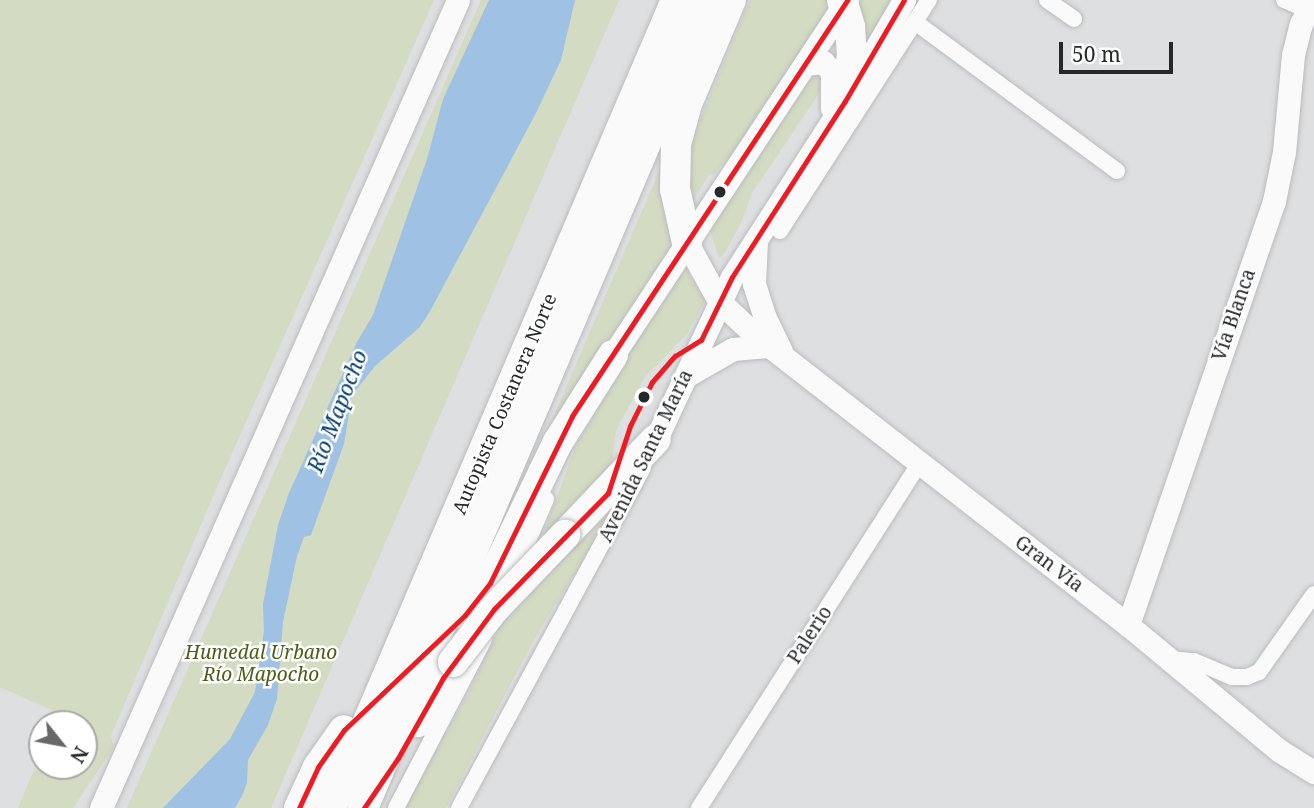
<!DOCTYPE html>
<meta charset="utf-8">
<style>
body{margin:0}
#map{position:relative;width:1314px;height:808px;overflow:hidden;background:#dddfe1;font-family:"Noto Serif",serif}
div>[style]{position:absolute}
.green>*{inset:0;background:#d3dbc2}
.water>*{inset:0;background:#9fc1e4}
.roads{filter:drop-shadow(0 0 2px #bbbcbd) drop-shadow(0 0 2px #bbbcbd)}
.street>*{height:16px;margin:-8px;padding:0 8px;transform-origin:8px;border-radius:8px;background:#fafafa}
.secondary>*{height:23px;margin:-11.5px;padding:0 11.5px;transform-origin:11.5px;border-radius:11.5px;background:#fafafa}
.highway>*{height:30px;margin:-15px;padding:0 15px;transform-origin:15px;border-radius:15px;background:#fafafa}
.bridges{filter:drop-shadow(0 0 2px #bbbcbd) drop-shadow(0 0 2px #bbbcbd)}
.highway-bridge>*{height:30px;margin:-15px;padding:0 15px;transform-origin:15px;border-radius:15px;background:#fafafa}
.bus-1>*{height:5px;margin:-2.5px;padding:0 2.5px;transform-origin:2.5px;border-radius:2.5px;background:#ed1c24}
.dots>*{width:19px;height:19px;translate:-50% -50%;box-sizing:border-box;border:4px solid #fff;border-radius:50%}
span{translate:-50% -50%;white-space:nowrap;text-align:center;line-height:1.15;-webkit-text-stroke:5px #fff;paint-order:stroke}
.street-label{font-size:19px;color:#272829}
.park-label{font-size:19px;color:#4d5d17;font-style:italic}
.water-label{font-size:21px;color:#063e6b;font-style:italic}
.north{position:absolute;left:28px;top:710px;width:70px;height:70px;box-sizing:border-box;background:#fff;border:2px solid #a9a9a9;border-radius:50%;rotate:121deg;font-size:19px;font-weight:700;line-height:28px;text-align:center;color:#272829}
.north::after{content:'';display:block;margin:auto;width:24px;height:32px;background:#676869;clip-path:polygon(50% 0,100% 100%,50% 72%,0 100%)}
.scale{position:absolute;left:1059px;top:42px;width:114px;height:32px;box-sizing:border-box;border:4px solid #272829;border-top:0;padding-left:9px;font-size:21px;line-height:24px;white-space:nowrap;color:#272829;-webkit-text-stroke:5px #fff;paint-order:stroke}
</style>
<div id="map">
<div class="green">
<div style="clip-path:polygon(0 0,434px 0,217px 487px,111px 736px,114px 747px,73px 808px,18px 808px,42px 751px,42px 766px,84px 766px,84px 724px,53px 724px,58px 713px,0 687px)"></div>
<div style="clip-path:polygon(481px 0,619px 0,271px 808px,127px 808px)"></div>
<div style="clip-path:polygon(750px 0,833px 0,834px 6px,747px 137px,714px 174px,709px 175px,689px 206px,691px 142px)"></div>
<div style="clip-path:polygon(860px 0,894px 0,865px 49px,857px 4px)"></div>
<div style="clip-path:polygon(813px 70px,826px 83px,752px 193px,741px 223px,724px 254px,719px 258px,708px 224px)"></div>
<div style="clip-path:polygon(667px 153px,675px 242px,558px 423px,552px 420px)"></div>
<div style="clip-path:polygon(683px 258px,692px 281px,706px 299px,687px 334px,645px 377px,616px 430px,612px 462px,597px 488px,543px 536px,574px 450px)"></div>
<div style="clip-path:polygon(607px 515px,609px 517px,532px 643px,446px 808px,404px 808px,468px 694px,503px 618px)"></div>
</div>
<div class="water">
<div style="clip-path:polygon(489px 0,575px 0,561px 60px,535px 115px,429px 313px,419px 328px,375px 366px,352px 395px,344px 444px,311px 535px,304px 537px,297px 556px,283px 622px,277px 699px,268px 725px,248px 760px,247px 783px,242px 796px,235px 808px,163px 808px,230px 739px,255px 692px,264px 631px,263px 604px,278px 525px,289px 493px,357px 342px,373px 315px,427px 159px,443px 99px)"></div>
</div>
<div class="roads">
<div class="street">
<div style="left:1047px;top:0;width:33px;rotate:35deg"></div>
<div style="left:1284px;top:0;width:25px;rotate:23deg"></div>
<div style="left:915px;top:22px;width:251px;rotate:36.4deg"></div>
<div style="left:780px;top:231px;width:275px;rotate:-57.2deg"></div>
<div style="left:512px;top:578px;width:86px;rotate:-66.7deg"></div>
<div style="left:1169px;top:659px;width:25px;rotate:5deg"></div>
<div style="left:1194px;top:661px;width:41px;rotate:22.8deg"></div>
<div style="left:1232px;top:677px;width:15px"></div>
<div style="left:1247px;top:677px;width:13px;rotate:-23deg"></div>
<div style="left:1259px;top:672px;width:95px;rotate:-54.8deg"></div>
<div style="left:396px;top:808px;width:190px;rotate:-62.4deg"></div>
<div style="left:459px;top:808px;width:387px;rotate:-61.6deg"></div>
<div style="left:699px;top:808px;width:411px;rotate:-57.4deg"></div>
</div>
<div class="secondary">
<div style="left:805px;top:64px;width:18px;rotate:-6deg"></div>
<div style="left:823px;top:62px;width:13px;rotate:48deg"></div>
<div style="left:832px;top:72px;width:36px;rotate:90deg"></div>
<div style="left:756px;top:240px;width:44px;rotate:92.6deg"></div>
<div style="left:754px;top:284px;width:36px;rotate:72deg"></div>
<div style="left:765px;top:318px;width:37px;rotate:64deg"></div>
<div style="left:687px;top:243px;width:66px;rotate:61.1deg"></div>
<div style="left:719px;top:301px;width:48px;rotate:43.3deg"></div>
<div style="left:754px;top:334px;width:474px;rotate:37.9deg"></div>
<div style="left:1128px;top:625px;width:197px;rotate:39.7deg"></div>
<div style="left:1280px;top:751px;width:40px;rotate:32deg"></div>
<div style="left:613px;top:355px;width:425px;rotate:-56.6deg"></div>
<div style="left:686px;top:376px;width:54px;rotate:-29.9deg"></div>
<div style="left:733px;top:349px;width:37px;rotate:-5deg"></div>
<div style="left:656px;top:439px;width:179px;rotate:-64.9deg"></div>
<div style="left:732px;top:277px;width:209px;rotate:-57.3deg"></div>
<div style="left:845px;top:101px;width:117px;rotate:-59.7deg"></div>
<div style="left:1128px;top:625px;width:448px;rotate:-71deg"></div>
<div style="left:1274px;top:201px;width:50px;rotate:-78.5deg"></div>
<div style="left:1284px;top:152px;width:97px;rotate:-84.7deg"></div>
<div style="left:1293px;top:55px;width:32px;rotate:-76deg"></div>
<div style="left:1301px;top:24px;width:26px;rotate:-65deg"></div>
<div style="left:101px;top:808px;width:883px;rotate:-66.16deg"></div>
</div>
<div class="highway">
<div style="left:842px;top:0;width:28px;rotate:73deg"></div>
<div style="left:850px;top:27px;width:28px;rotate:86deg"></div>
<div style="left:852px;top:55px;width:47px;rotate:98.7deg"></div>
<div style="left:687px;top:243px;width:55px;rotate:-102.5deg"></div>
<div style="left:675px;top:189px;width:45px;rotate:-88.7deg"></div>
<div style="left:676px;top:144px;width:41px;rotate:-74.6deg"></div>
<div style="left:687px;top:104px;width:113px;rotate:-67.1deg"></div>
<div style="left:565px;top:535px;width:132px;rotate:-46.5deg"></div>
<div style="left:465px;top:615px;width:41px;rotate:-52deg"></div>
<div style="left:490px;top:583px;width:157px;rotate:-64.3deg"></div>
<div style="left:558px;top:442px;width:103px;rotate:-57.7deg"></div>
<div style="left:418px;top:722px;width:69px;rotate:-59.7deg"></div>
<div style="left:299px;top:808px;width:45px;rotate:-65.1deg"></div>
<div style="left:318px;top:767px;width:45px;rotate:-54.9deg"></div>
<div style="left:331px;top:808px;width:879px;rotate:-66.88deg"></div>
<div style="left:363px;top:808px;width:878px;rotate:-66.94deg"></div>
</div>
</div>
<div class="bridges">
<div class="highway-bridge">
<div style="left:453px;top:662px;width:67px;rotate:-52.3deg"></div>
<div style="left:494px;top:609px;width:103px;rotate:-46.2deg"></div>
</div>
</div>
<div class="bus-1">
<div style="left:299px;top:808px;width:45px;rotate:-65.1deg"></div>
<div style="left:318px;top:767px;width:45px;rotate:-54.9deg"></div>
<div style="left:344px;top:730px;width:167px;rotate:-43.5deg"></div>
<div style="left:465px;top:615px;width:41px;rotate:-52deg"></div>
<div style="left:490px;top:583px;width:186px;rotate:-63.8deg"></div>
<div style="left:572px;top:416px;width:499px;rotate:-56.5deg"></div>
<div style="left:364px;top:808px;width:60px;rotate:-55.8deg"></div>
<div style="left:398px;top:758px;width:92px;rotate:-60.6deg"></div>
<div style="left:443px;top:678px;width:86px;rotate:-53.5deg"></div>
<div style="left:494px;top:609px;width:163px;rotate:-45.5deg"></div>
<div style="left:608px;top:493px;width:71px;rotate:-71.8deg"></div>
<div style="left:630px;top:426px;width:49px;rotate:-63.4deg"></div>
<div style="left:652px;top:382px;width:35px;rotate:-49deg"></div>
<div style="left:675px;top:356px;width:31px;rotate:-32deg"></div>
<div style="left:701px;top:340px;width:70px;rotate:-63.8deg"></div>
<div style="left:732px;top:277px;width:209px;rotate:-57.3deg"></div>
<div style="left:845px;top:101px;width:117px;rotate:-59.7deg"></div>
</div>
<div class="dots">
<div style="left:720px;top:192px;background:#272829"></div>
<div style="left:644px;top:397px;background:#272829"></div>
</div>
<div class="street-label">
<span style="left:1234px;top:315px;rotate:-71deg">Vía Blanca</span>
<span style="left:505px;top:404px;rotate:-67deg">Autopista Costanera Norte</span>
<span style="left:646px;top:456px;rotate:-64deg">Avenida Santa María</span>
<span style="left:1049px;top:564px;rotate:37deg">Gran Vía</span>
<span style="left:810px;top:635px;rotate:-57deg">Palerio</span>
</div>
<div class="park-label">
<span style="left:261px;top:664px">Humedal Urbano<br>Río Mapocho</span>
</div>
<div class="water-label">
<span style="left:337px;top:411px;rotate:-69deg">Río Mapocho</span>
</div>
<div class="north">N</div>
<div class="scale">50 m</div>
</div>
